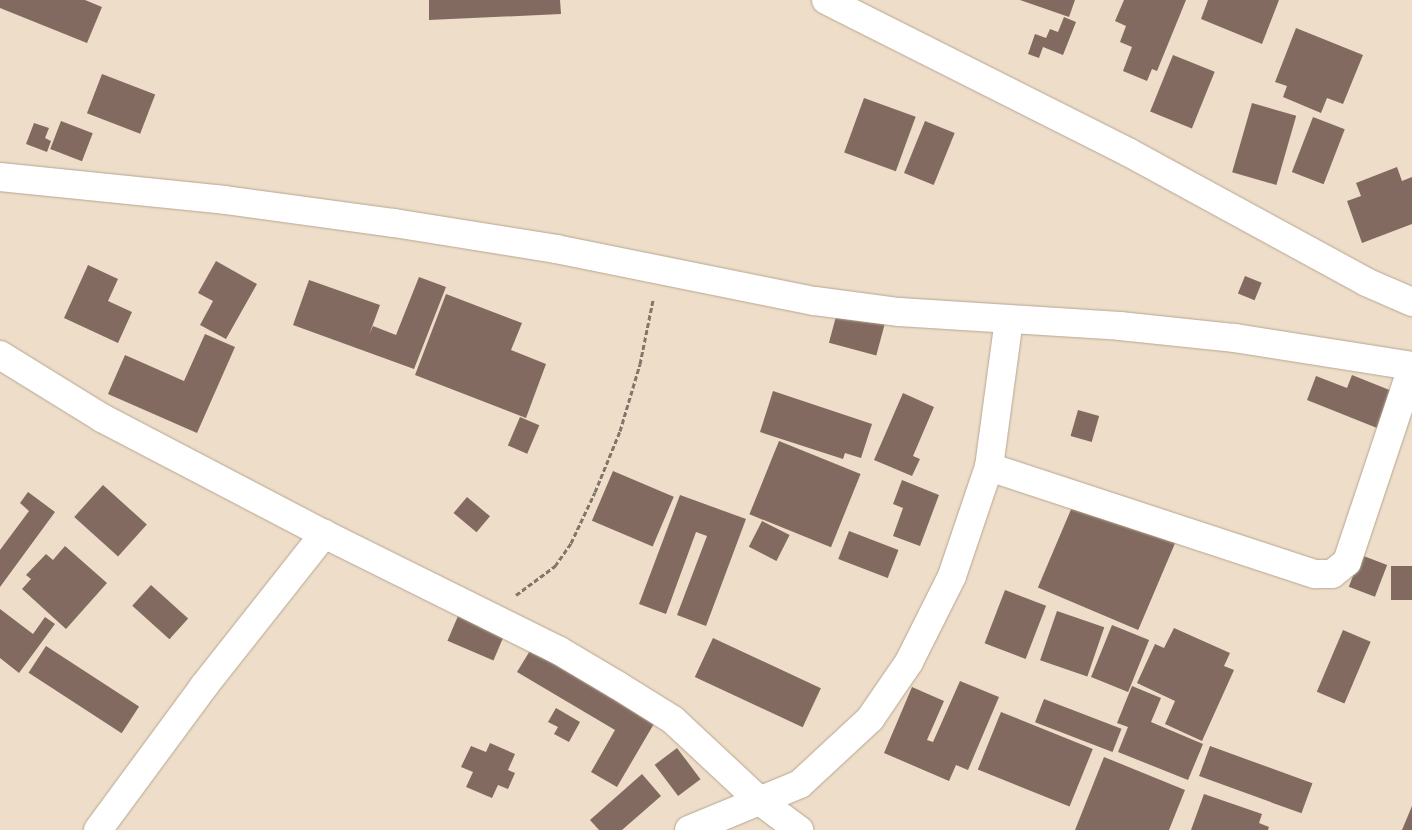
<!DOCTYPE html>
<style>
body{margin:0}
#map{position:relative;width:1412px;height:830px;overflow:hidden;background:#eeddc8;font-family:"Titillium Web",sans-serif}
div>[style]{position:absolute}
.building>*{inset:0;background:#826a60;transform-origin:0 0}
.path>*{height:3px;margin-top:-1.5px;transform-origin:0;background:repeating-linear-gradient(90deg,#817668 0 5px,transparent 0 7.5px)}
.roads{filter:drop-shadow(0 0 1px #b6a691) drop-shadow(0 0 1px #b6a691)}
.minor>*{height:28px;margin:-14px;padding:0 14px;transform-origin:14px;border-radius:14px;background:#fff}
span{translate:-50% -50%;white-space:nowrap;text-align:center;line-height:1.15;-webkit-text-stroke:5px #fff;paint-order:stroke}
</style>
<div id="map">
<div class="building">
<div style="clip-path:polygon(0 0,85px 0,102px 7px,87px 43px,0 8px)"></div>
<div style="clip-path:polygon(429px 0,560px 0,561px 14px,429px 20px)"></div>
<div style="clip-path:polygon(1020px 0,1075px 0,1069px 17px)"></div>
<div style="clip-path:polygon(1124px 0,1186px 0,1157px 71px,1152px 69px,1147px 81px,1123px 71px,1132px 47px,1120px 42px,1126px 26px,1115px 21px)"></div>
<div style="clip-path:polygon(1208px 0,1279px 0,1262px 44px,1201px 19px)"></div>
<div style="clip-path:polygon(1064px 17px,1076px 22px,1063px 55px,1043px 47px,1039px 58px,1028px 54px,1035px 34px,1046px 38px,1050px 29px,1058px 32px)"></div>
<div style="clip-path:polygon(1296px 28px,1363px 55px,1343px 104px,1327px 98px,1321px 113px,1283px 97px,1287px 86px,1275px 82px)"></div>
<div style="left:1173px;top:55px;width:45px;height:61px;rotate:22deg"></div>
<div style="left:102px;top:74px;width:57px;height:42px;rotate:21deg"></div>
<div style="left:864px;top:98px;width:55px;height:58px;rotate:20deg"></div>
<div style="left:1252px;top:103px;width:46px;height:72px;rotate:16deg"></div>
<div style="left:1313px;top:117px;width:34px;height:59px;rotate:21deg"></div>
<div style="left:61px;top:121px;width:34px;height:30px;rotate:21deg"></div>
<div style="left:925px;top:121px;width:32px;height:56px;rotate:22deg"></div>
<div style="clip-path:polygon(34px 123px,49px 128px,45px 138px,51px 141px,47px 152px,26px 144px)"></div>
<div style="clip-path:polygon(1397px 167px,1402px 181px,1412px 177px,1412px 224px,1362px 243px,1347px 201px,1361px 196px,1356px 183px)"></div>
<div style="clip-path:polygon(216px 261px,257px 284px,226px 339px,200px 325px,213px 301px,198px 293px)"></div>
<div style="clip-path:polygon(88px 265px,118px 279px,108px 301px,132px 312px,118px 343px,64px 318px)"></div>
<div style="left:1245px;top:276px;width:18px;height:19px;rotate:22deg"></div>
<div style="clip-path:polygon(419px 277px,446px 287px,414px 369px,293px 325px,309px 280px,380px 305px,369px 335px,373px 326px,396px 335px)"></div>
<div style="clip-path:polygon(446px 294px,522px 323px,511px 350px,546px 364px,526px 418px,415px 375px)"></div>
<div style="left:838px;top:309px;width:49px;height:35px;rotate:15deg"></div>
<div style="clip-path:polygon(205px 334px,235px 347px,197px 433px,108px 394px,125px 355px,184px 381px)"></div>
<div style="clip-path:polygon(1352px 375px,1397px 393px,1382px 430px,1307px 400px,1316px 376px,1347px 388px)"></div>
<div style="clip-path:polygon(773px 391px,872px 424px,861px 458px,845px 453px,843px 459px,760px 432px)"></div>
<div style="clip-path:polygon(903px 393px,934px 407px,913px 456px,920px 459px,912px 476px,874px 460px)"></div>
<div style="left:1078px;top:410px;width:22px;height:27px;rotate:16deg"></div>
<div style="left:520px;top:417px;width:21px;height:31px;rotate:23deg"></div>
<div style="left:779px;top:441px;width:88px;height:79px;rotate:22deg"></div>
<div style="left:613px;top:471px;width:66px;height:54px;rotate:23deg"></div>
<div style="clip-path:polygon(902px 480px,939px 495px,920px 546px,893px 536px,903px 508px,893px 504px)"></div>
<div style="left:103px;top:485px;width:59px;height:43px;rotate:42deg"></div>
<div style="clip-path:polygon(28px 492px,55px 512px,0 587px,0 550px,29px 511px,20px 503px)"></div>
<div style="clip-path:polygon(680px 495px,746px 519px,706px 626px,677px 615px,707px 536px,696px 532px,666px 614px,639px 604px)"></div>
<div style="left:467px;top:497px;width:30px;height:21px;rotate:40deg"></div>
<div style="left:1075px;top:500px;width:109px;height:95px;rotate:23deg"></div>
<div style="left:762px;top:521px;width:31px;height:29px;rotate:27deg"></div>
<div style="left:849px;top:531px;width:53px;height:30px;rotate:21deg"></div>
<div style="clip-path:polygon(65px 546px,107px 583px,66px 629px,22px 589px,31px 579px,26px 575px,46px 554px,53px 560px)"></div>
<div style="left:1361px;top:555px;width:28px;height:34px;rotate:21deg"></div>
<div style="left:1412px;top:566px;width:34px;height:21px;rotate:90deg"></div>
<div style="left:151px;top:585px;width:50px;height:28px;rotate:42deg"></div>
<div style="left:1005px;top:590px;width:44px;height:57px;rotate:21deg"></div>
<div style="clip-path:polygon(0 609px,33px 634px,45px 617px,55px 624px,19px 673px,0 658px)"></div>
<div style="left:1057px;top:611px;width:50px;height:52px;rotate:19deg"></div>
<div style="left:458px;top:616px;width:50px;height:27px;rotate:23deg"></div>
<div style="left:1112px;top:625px;width:40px;height:56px;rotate:22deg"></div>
<div style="clip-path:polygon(1174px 628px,1230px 653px,1224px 666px,1234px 670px,1202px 741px,1165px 724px,1175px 701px,1137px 683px,1155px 644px,1164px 648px)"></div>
<div style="left:1343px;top:630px;width:30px;height:67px;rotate:23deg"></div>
<div style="left:713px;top:638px;width:119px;height:43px;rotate:25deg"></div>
<div style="left:46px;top:646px;width:111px;height:32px;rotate:33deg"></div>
<div style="clip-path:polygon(531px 649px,655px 722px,617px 787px,591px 772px,615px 730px,517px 672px)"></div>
<div style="clip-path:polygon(960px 681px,999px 697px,968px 770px,956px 765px,949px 781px,884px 753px,912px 687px,944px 701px,927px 740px,933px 742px)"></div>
<div style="clip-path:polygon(1132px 686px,1161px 698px,1151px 722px,1203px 744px,1188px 780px,1118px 752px,1128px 727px,1117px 723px)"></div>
<div style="left:1044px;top:699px;width:83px;height:25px;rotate:21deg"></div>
<div style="clip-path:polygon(556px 708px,580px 722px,569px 742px,554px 734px,558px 727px,548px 722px)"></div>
<div style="left:1001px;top:712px;width:99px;height:62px;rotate:22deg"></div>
<div style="clip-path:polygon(490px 743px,515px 754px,508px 770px,515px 773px,508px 789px,498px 785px,492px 798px,466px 787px,473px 772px,461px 767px,471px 746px,486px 752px)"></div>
<div style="left:1210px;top:746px;width:109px;height:32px;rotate:20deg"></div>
<div style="left:677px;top:748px;width:39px;height:28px;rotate:53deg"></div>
<div style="clip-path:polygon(1104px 757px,1185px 790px,1169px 830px,1075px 830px)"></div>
<div style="clip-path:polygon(642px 774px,661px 796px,622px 830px,599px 830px,590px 820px)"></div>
<div style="clip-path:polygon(1204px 794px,1262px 814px,1259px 823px,1269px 827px,1268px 830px,1191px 830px)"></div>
<div style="clip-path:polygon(1412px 806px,1412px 830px,1402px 830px)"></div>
</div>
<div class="path">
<div style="left:516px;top:595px;width:49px;rotate:-36.6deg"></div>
<div style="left:555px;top:566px;width:28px;rotate:-55deg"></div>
<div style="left:571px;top:543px;width:56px;rotate:-64.8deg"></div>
<div style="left:595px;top:492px;width:66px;rotate:-67.7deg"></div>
<div style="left:620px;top:431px;width:70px;rotate:-73.4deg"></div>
<div style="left:640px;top:364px;width:65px;rotate:-78.5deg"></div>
</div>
<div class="roads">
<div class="minor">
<div style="left:826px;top:0;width:338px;rotate:26.7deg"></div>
<div style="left:1128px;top:152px;width:271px;rotate:28.6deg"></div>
<div style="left:1366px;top:282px;width:50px;rotate:23.5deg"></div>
<div style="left:0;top:177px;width:226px;rotate:5.8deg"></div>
<div style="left:225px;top:200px;width:171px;rotate:7.8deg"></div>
<div style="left:394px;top:223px;width:164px;rotate:9.1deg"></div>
<div style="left:556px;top:249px;width:264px;rotate:11.4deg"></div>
<div style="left:815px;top:301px;width:85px;rotate:7.5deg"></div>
<div style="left:899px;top:312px;width:221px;rotate:3.6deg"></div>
<div style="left:1120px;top:326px;width:116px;rotate:6deg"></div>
<div style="left:1235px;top:338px;width:179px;rotate:9deg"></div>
<div style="left:0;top:355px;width:120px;rotate:31.7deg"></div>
<div style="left:102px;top:418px;width:250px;rotate:27.6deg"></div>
<div style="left:324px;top:534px;width:261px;rotate:26.4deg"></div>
<div style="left:558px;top:650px;width:69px;rotate:30.7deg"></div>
<div style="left:617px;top:685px;width:66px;rotate:32deg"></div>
<div style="left:673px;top:720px;width:119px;rotate:43deg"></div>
<div style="left:760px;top:801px;width:49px;rotate:36.6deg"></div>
<div style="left:989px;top:467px;width:343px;rotate:18.2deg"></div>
<div style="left:1315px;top:574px;width:17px"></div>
<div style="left:1332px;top:574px;width:19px;rotate:-39deg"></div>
<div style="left:1347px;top:562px;width:205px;rotate:-71.5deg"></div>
<div style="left:98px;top:830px;width:179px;rotate:-53.6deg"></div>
<div style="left:204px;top:686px;width:194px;rotate:-51.7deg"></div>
<div style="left:689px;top:830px;width:120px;rotate:-22.5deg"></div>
<div style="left:800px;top:784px;width:96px;rotate:-42.9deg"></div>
<div style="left:870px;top:719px;width:69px;rotate:-55.6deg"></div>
<div style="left:909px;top:662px;width:96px;rotate:-63.4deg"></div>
<div style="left:952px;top:576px;width:115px;rotate:-71.3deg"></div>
<div style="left:989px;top:467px;width:149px;rotate:-82.3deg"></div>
</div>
</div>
</div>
